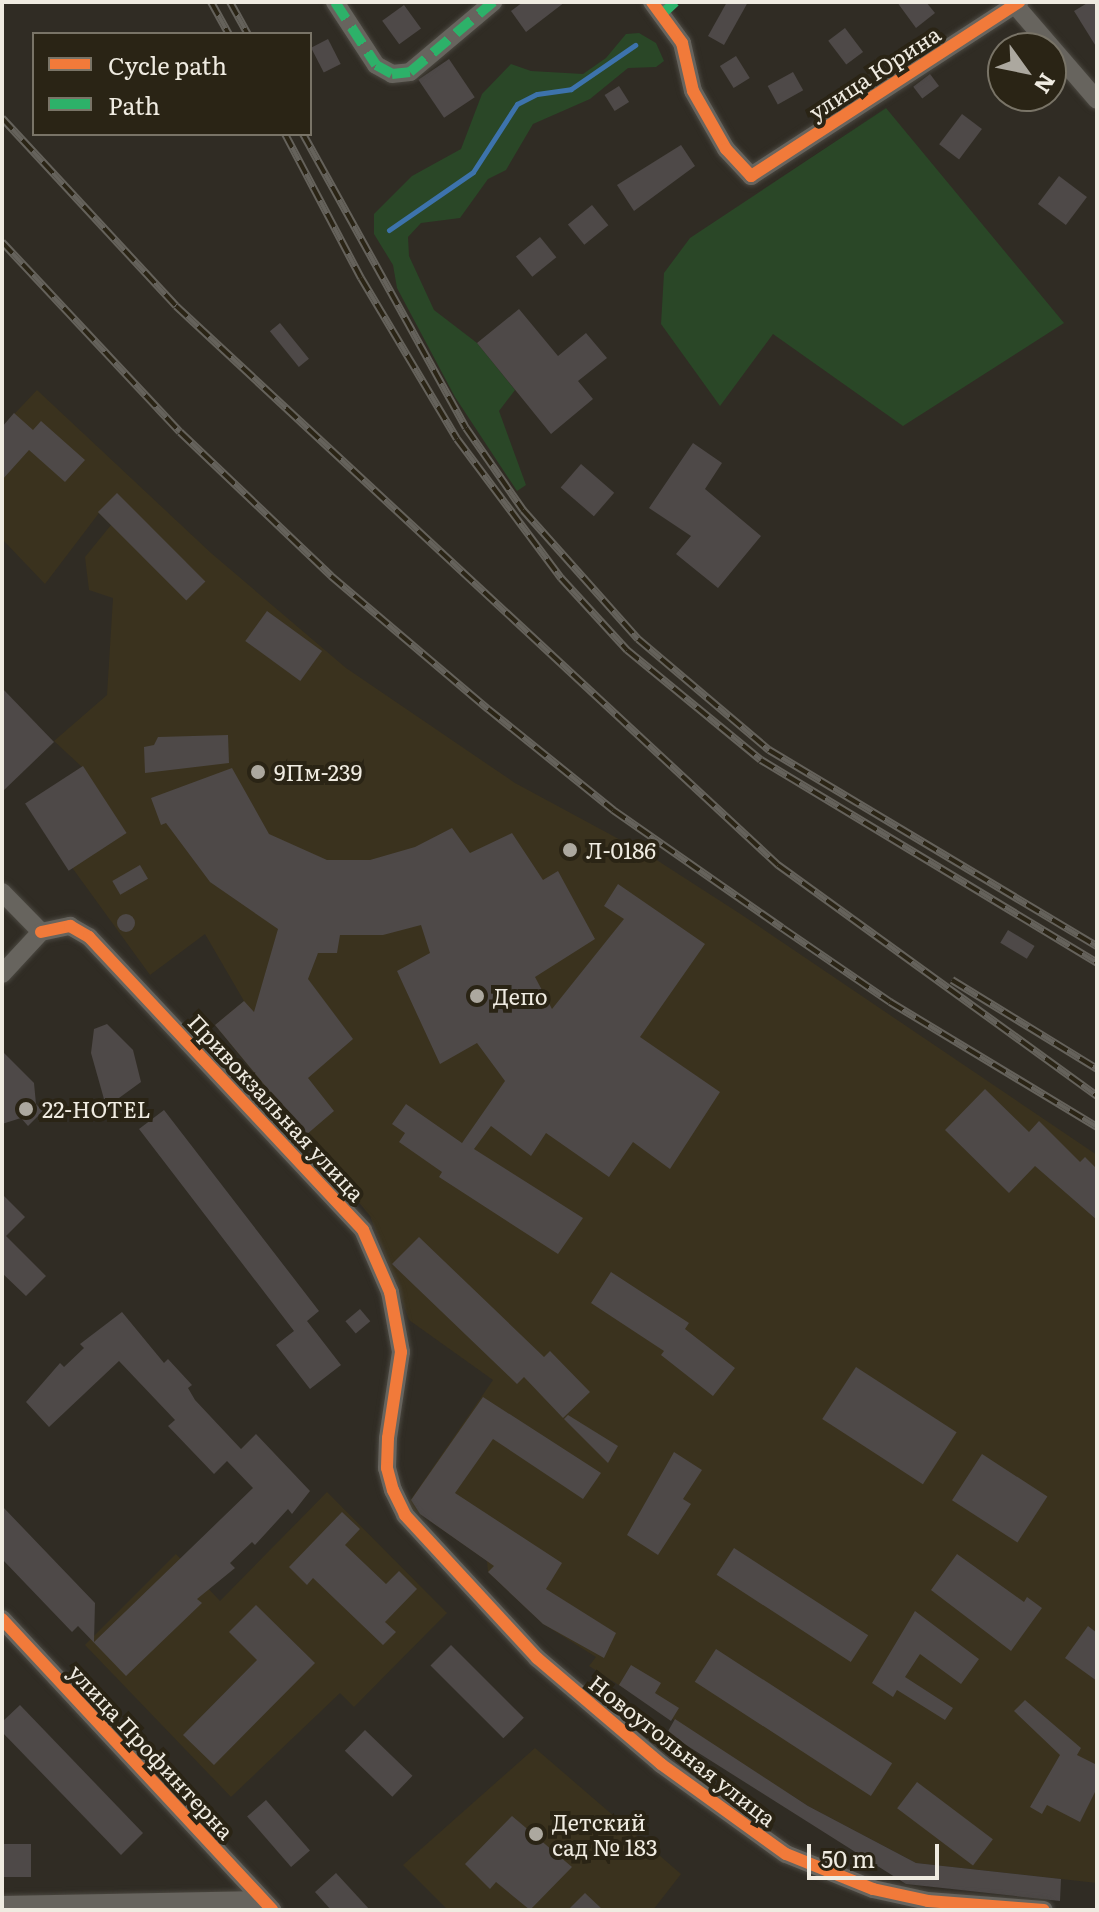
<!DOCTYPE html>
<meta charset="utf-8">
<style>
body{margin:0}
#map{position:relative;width:1099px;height:1912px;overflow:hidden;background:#302c24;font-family:Literata,serif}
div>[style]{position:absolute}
.built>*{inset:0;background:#3a321e}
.green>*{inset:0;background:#2a4727}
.stream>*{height:5px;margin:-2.5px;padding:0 2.5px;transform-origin:2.5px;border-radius:2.5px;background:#3d73ac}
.building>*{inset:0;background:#4e4948;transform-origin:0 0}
.round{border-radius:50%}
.roads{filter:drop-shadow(0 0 2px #4a4740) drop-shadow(0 0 2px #4a4740)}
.minor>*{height:18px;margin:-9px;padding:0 9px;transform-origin:9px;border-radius:9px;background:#67645e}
.rail>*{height:8px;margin-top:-4px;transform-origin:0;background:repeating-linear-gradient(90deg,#2a2415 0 15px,#65625b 0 30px);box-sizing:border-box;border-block:2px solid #65625b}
.quiet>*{height:10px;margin-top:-5px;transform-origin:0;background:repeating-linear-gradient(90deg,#2db169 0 20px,transparent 0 30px)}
.cycleway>*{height:12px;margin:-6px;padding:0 6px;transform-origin:6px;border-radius:6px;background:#f17a3a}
.dots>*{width:22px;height:22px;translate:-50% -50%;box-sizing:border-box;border:4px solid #2a2415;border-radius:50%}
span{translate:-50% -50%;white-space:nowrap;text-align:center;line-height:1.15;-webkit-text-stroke:8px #2a2415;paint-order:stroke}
.street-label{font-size:22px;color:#efebe1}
.poi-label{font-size:22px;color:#efebe1}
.left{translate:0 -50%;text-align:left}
.frame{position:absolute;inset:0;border:4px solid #efebe1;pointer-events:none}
.legend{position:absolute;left:32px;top:32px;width:280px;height:104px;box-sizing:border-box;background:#2a2415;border:2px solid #797467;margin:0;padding:10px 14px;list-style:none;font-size:24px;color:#efebe1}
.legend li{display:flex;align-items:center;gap:16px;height:40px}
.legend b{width:40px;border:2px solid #797467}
.north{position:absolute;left:987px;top:32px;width:80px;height:80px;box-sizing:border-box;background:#2a2415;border:2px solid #797467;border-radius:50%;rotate:123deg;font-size:22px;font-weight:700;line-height:32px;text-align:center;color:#efebe1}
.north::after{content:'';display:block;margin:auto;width:28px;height:36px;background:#aca89f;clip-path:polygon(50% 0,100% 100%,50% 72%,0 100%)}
.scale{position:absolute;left:807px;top:1844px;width:132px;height:36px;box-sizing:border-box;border:4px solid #efebe1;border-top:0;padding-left:10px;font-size:24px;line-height:28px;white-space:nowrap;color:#efebe1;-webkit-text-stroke:6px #2a2415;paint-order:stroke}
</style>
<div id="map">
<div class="built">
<div style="clip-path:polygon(37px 390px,211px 553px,346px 668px,515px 783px,652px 857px,742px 915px,1097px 1155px,1097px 1883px,916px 1863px,808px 1806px,589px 1666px,596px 1657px,543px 1624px,488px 1572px,487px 1561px,407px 1505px,493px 1380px,409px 1320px,370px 1216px,215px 1025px,244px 1001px,205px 934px,150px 975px,26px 804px,82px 767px,54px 741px,107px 695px,113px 598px,89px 590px,85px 557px,111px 525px,99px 513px,45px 584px,2px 539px,2px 427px)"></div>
<div style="clip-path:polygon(327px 1492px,447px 1613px,354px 1707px,340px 1693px,231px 1797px,85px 1645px,176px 1554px,220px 1601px)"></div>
<div style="clip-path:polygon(535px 1748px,681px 1874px,653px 1910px,448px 1910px,403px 1865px)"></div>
</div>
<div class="green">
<div style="clip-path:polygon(639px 33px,656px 43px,664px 61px,656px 67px,628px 68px,590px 99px,533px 124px,506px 170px,488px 179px,460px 218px,421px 223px,408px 237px,409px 256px,434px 310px,477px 343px,515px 390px,499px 411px,526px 485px,517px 491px,455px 397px,397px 288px,393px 265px,374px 234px,374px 214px,412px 176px,461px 149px,482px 94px,511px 64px,531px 71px,583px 74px,606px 58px,626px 34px)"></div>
<div style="clip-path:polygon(886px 108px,1064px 323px,903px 426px,773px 334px,720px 406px,661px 324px,664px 273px,690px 238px)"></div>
</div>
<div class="stream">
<div style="left:389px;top:230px;width:102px;rotate:-34.6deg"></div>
<div style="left:473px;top:172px;width:81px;rotate:-57.1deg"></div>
<div style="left:517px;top:104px;width:22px;rotate:-27deg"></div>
<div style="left:537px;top:94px;width:34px;rotate:-8deg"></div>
<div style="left:571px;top:89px;width:78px;rotate:-34.5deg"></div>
</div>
<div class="building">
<div style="clip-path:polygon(523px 2px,565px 2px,526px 32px,511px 11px)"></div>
<div style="clip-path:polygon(727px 2px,748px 2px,724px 45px,708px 36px)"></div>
<div style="clip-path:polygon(897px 2px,926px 2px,935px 13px,916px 28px)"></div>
<div style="clip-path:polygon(1089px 2px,1097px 2px,1097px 48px,1074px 11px)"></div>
<div style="left:404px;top:5px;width:29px;height:27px;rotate:54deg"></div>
<div style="left:845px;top:28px;width:30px;height:21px;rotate:53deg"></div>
<div style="left:328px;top:39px;width:28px;height:19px;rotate:63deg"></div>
<div style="left:736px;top:56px;width:26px;height:19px;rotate:58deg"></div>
<div style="left:449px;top:59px;width:46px;height:37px;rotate:56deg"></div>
<div style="left:793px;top:72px;width:21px;height:29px;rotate:61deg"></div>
<div style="left:930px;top:74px;width:15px;height:21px;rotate:53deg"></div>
<div style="left:619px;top:86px;width:19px;height:17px;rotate:58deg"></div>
<div style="left:962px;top:114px;width:25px;height:38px;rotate:37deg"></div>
<div style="clip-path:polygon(681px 145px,695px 166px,634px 211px,617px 185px)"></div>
<div style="left:1059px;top:176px;width:35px;height:35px;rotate:37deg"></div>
<div style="left:592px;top:205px;width:26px;height:31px;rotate:51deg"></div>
<div style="left:540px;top:237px;width:26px;height:31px;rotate:51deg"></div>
<div style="clip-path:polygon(519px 309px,558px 356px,586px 333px,607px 358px,578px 381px,593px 399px,551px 434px,477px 343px)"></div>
<div style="left:280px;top:323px;width:46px;height:13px;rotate:51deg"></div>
<div style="clip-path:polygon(14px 413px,33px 430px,41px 421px,85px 460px,65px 482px,29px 450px,2px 480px,2px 427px)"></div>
<div style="clip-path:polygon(693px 443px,722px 463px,705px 489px,761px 536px,718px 588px,676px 554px,691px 536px,649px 508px)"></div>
<div style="left:581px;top:464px;width:44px;height:31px;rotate:41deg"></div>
<div style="left:117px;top:493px;width:125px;height:27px;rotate:45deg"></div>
<div style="left:267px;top:611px;width:68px;height:37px;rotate:36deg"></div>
<div style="clip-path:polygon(2px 688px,54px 742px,2px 792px)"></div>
<div style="clip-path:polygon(228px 735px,229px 763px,145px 773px,144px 747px,154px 745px,158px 737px)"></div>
<div style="left:83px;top:766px;width:80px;height:69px;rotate:57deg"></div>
<div style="clip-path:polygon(232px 768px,269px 834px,327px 860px,370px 860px,415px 847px,452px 828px,470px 853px,512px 833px,543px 880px,558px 871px,595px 939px,535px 977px,552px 1009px,624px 919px,604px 906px,618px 884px,705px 944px,640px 1037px,720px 1092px,670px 1169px,633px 1142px,609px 1177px,546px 1133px,531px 1156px,491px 1126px,474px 1149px,583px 1218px,558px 1254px,439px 1177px,442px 1172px,399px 1142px,405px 1133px,392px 1124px,406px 1104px,462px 1143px,505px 1081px,477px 1043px,440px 1064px,397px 971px,430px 953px,421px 925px,383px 935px,340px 935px,337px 953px,318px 953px,308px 979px,353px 1039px,308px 1078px,334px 1111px,306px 1135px,215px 1025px,244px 1001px,254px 1012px,278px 929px,210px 882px,166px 823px,161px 825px,151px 798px)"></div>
<div style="left:140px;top:865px;width:16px;height:32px;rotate:60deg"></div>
<div class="round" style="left:117px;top:914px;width:18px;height:18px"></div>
<div style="left:1008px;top:930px;width:31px;height:15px;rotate:31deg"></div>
<div style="clip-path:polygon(107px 1024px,133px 1050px,141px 1082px,119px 1098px,104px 1099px,91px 1053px,94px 1029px)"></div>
<div style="clip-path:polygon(2px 1051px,34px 1083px,36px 1104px,43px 1111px,28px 1126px,21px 1118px,2px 1124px)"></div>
<div style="clip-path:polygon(985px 1089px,1029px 1132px,1039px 1121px,1080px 1162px,1085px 1157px,1097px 1169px,1097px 1220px,1035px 1166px,1009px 1193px,945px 1130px)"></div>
<div style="clip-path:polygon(164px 1110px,319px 1311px,307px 1321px,341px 1365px,310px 1389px,276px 1345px,294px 1331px,139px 1129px)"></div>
<div style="clip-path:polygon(2px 1194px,25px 1217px,6px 1236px,46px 1276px,26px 1296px,2px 1273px)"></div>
<div style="clip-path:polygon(419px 1237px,544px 1357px,550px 1351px,590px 1392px,563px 1418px,524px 1377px,517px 1384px,392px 1264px)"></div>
<div style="clip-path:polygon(611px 1272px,689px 1323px,685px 1329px,735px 1368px,713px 1396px,661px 1355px,664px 1351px,591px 1303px)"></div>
<div style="left:360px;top:1309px;width:16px;height:19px;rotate:50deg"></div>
<div style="clip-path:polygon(122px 1312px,164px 1363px,168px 1359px,192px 1385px,188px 1388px,195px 1400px,241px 1449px,256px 1434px,310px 1491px,292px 1514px,288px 1509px,255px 1545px,252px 1542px,230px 1563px,235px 1568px,197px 1599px,202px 1603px,126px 1676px,78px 1626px,72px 1632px,2px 1559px,2px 1506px,95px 1603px,94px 1642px,253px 1488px,227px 1461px,214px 1474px,168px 1426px,175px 1420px,119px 1361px,49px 1427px,26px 1402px,60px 1363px,64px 1367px,84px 1348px,80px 1344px)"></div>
<div style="left:856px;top:1367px;width:120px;height:62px;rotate:33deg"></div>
<div style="clip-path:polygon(483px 1397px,601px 1473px,583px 1499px,493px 1439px,455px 1493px,562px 1563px,546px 1589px,616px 1633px,604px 1658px,543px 1624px,488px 1572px,494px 1566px,420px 1514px,411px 1500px)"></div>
<div style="clip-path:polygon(568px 1415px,618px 1446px,608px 1463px,564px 1419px)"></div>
<div style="clip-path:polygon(674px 1452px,702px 1470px,683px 1499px,691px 1504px,658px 1555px,627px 1535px)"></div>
<div style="left:982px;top:1454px;width:78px;height:55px;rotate:33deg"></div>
<div style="clip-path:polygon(342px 1512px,360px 1529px,345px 1545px,386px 1584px,399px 1571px,417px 1589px,385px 1622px,396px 1632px,383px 1645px,313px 1578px,307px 1585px,289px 1567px)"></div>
<div style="left:734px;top:1548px;width:160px;height:32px;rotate:33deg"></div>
<div style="clip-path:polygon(957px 1554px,1024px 1602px,1027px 1597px,1042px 1608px,1011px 1651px,931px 1590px)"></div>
<div style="clip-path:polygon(256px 1605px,315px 1663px,214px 1765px,183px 1735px,257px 1660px,229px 1632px)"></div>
<div style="clip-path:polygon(915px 1611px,979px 1659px,961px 1684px,920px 1654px,905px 1677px,953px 1708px,945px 1720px,897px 1690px,893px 1697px,872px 1683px)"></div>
<div style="clip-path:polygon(1088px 1626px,1097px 1633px,1097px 1681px,1065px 1658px)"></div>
<div style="left:451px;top:1645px;width:103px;height:29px;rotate:45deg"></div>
<div style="left:716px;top:1649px;width:210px;height:39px;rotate:33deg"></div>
<div style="clip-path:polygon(631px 1665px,661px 1683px,655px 1693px,679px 1708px,671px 1721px,619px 1685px)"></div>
<div style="clip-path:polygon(1025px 1700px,1081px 1748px,1077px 1755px,1097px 1765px,1097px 1788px,1080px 1822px,1047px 1805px,1042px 1814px,1030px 1807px,1060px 1755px,1014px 1711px)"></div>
<div style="clip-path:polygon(20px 1705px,143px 1833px,121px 1855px,2px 1732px,2px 1722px)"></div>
<div style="clip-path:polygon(675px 1719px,808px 1806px,916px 1863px,1061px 1879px,1060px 1901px,906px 1884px,667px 1733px)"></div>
<div style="left:365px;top:1730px;width:66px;height:29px;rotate:44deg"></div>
<div style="left:917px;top:1782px;width:95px;height:33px;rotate:37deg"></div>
<div style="left:266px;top:1800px;width:67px;height:25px;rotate:49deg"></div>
<div style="clip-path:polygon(512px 1816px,572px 1867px,530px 1910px,496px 1882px,490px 1889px,465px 1864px)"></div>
<div style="left:2px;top:1844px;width:29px;height:33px"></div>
<div style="clip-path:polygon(336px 1873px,370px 1910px,331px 1910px,315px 1892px)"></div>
<div style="clip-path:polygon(585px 1893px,603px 1910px,568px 1910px)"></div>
</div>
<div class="roads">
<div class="minor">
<div style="left:335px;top:2px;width:75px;rotate:56.9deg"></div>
<div style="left:376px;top:65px;width:18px;rotate:29deg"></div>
<div style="left:392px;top:74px;width:18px;rotate:-6deg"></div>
<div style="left:410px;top:72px;width:109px;rotate:-40.1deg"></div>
<div style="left:652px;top:2px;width:51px;rotate:53.8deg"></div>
<div style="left:682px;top:43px;width:49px;rotate:77.1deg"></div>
<div style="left:693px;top:91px;width:67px;rotate:60.4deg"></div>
<div style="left:726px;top:149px;width:37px;rotate:47deg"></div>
<div style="left:751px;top:176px;width:320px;rotate:-33deg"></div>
<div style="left:1015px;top:5px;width:125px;rotate:49.2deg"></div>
<div style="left:2px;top:892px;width:56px;rotate:45.7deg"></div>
<div style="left:41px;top:932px;width:30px;rotate:-12deg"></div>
<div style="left:70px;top:926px;width:22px;rotate:30deg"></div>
<div style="left:89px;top:937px;width:401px;rotate:46.9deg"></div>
<div style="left:363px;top:1230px;width:68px;rotate:66.5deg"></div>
<div style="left:390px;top:1292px;width:61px;rotate:79.6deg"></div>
<div style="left:401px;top:1352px;width:87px;rotate:98.6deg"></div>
<div style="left:388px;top:1438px;width:30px;rotate:92deg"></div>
<div style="left:387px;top:1468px;width:23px;rotate:75deg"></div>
<div style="left:393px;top:1490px;width:28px;rotate:64deg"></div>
<div style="left:405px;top:1515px;width:195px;rotate:47.3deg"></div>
<div style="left:537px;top:1658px;width:163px;rotate:40.5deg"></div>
<div style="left:661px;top:1764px;width:154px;rotate:35.8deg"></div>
<div style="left:786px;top:1854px;width:94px;rotate:21.9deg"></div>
<div style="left:873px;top:1889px;width:56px;rotate:12.3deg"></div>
<div style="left:928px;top:1901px;width:116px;rotate:4.4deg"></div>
<div style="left:2px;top:974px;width:57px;rotate:-47.1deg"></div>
<div style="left:2px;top:1619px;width:397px;rotate:47.1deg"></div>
<div style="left:2px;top:1905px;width:260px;rotate:-1.1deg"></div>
</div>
</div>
<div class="rail">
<div style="left:211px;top:2px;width:37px;rotate:61deg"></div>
<div style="left:230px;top:2px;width:37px;rotate:61deg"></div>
<div style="left:2px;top:118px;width:256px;rotate:47.2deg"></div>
<div style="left:176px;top:306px;width:822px;rotate:42.88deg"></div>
<div style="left:778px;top:865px;width:394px;rotate:35.9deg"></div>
<div style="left:285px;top:134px;width:163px;rotate:62.2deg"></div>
<div style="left:361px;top:278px;width:187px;rotate:59.2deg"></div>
<div style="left:457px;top:439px;width:174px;rotate:53.2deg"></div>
<div style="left:561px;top:578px;width:98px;rotate:47.5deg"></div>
<div style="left:627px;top:650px;width:173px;rotate:39.4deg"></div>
<div style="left:761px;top:760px;width:393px;rotate:31.1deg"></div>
<div style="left:303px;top:134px;width:336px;rotate:61deg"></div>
<div style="left:466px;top:428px;width:100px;rotate:55.2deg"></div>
<div style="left:523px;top:510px;width:173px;rotate:48.3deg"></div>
<div style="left:638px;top:639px;width:172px;rotate:40.3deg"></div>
<div style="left:769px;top:750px;width:382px;rotate:30.9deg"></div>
<div style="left:2px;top:242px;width:260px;rotate:46.9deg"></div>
<div style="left:180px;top:432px;width:209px;rotate:43.6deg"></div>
<div style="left:331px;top:576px;width:206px;rotate:40.3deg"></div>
<div style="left:488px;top:709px;width:161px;rotate:38.9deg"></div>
<div style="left:613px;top:810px;width:206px;rotate:34.9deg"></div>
<div style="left:782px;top:928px;width:131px;rotate:34.4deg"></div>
<div style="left:890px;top:1002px;width:242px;rotate:31.1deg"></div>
<div style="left:1096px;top:876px;width:1px"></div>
<div style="left:952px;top:980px;width:170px;rotate:31.5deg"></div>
</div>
<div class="quiet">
<div style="left:335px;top:2px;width:75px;rotate:56.9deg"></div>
<div style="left:376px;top:65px;width:18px;rotate:29deg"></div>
<div style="left:392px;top:74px;width:18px;rotate:-6deg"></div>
<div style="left:410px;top:72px;width:109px;rotate:-40.1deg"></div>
<div style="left:662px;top:14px;width:18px;rotate:-43deg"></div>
</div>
<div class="cycleway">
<div style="left:652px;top:2px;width:51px;rotate:53.8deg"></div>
<div style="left:682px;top:43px;width:49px;rotate:77.1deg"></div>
<div style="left:693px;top:91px;width:67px;rotate:60.4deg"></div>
<div style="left:726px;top:149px;width:37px;rotate:47deg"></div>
<div style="left:751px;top:176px;width:320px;rotate:-33deg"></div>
<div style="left:41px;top:932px;width:30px;rotate:-12deg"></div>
<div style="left:70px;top:926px;width:22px;rotate:30deg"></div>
<div style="left:89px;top:937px;width:401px;rotate:46.9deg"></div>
<div style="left:363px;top:1230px;width:68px;rotate:66.5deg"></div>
<div style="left:390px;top:1292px;width:61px;rotate:79.6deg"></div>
<div style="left:401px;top:1352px;width:87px;rotate:98.6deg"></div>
<div style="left:388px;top:1438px;width:30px;rotate:92deg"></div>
<div style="left:387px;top:1468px;width:23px;rotate:75deg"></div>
<div style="left:393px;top:1490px;width:28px;rotate:64deg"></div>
<div style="left:405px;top:1515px;width:195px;rotate:47.3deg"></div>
<div style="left:537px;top:1658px;width:163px;rotate:40.5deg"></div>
<div style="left:661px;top:1764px;width:154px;rotate:35.8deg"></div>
<div style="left:786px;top:1854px;width:94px;rotate:21.9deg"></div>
<div style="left:873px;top:1889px;width:56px;rotate:12.3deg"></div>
<div style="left:928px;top:1901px;width:116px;rotate:4.4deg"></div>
<div style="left:2px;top:1619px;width:397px;rotate:47.1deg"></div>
</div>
<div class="dots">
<div style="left:258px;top:772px;background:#aca89f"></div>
<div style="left:570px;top:850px;background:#aca89f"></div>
<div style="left:477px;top:996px;background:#aca89f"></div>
<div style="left:26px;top:1109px;background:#aca89f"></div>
<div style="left:536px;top:1834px;background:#aca89f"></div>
</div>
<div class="street-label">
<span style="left:874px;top:72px;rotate:-33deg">улица Юрина</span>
<span style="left:277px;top:1107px;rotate:47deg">Привокзальная улица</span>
<span style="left:683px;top:1750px;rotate:38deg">Новоугольная улица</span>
<span style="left:152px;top:1751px;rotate:47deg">улица Профинтерна</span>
</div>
<div class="poi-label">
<span class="left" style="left:274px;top:772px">9Пм-239</span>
<span class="left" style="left:586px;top:850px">Л-0186</span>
<span class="left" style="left:493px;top:996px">Депо</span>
<span class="left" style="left:42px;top:1109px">22-HOTEL</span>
<span class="left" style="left:552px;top:1834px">Детский<br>сад № 183</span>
</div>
<div class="frame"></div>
<ul class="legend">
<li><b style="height:10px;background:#f17a3a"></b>Cycle path</li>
<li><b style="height:10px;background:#2db169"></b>Path</li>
</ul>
<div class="north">N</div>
<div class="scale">50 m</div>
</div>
